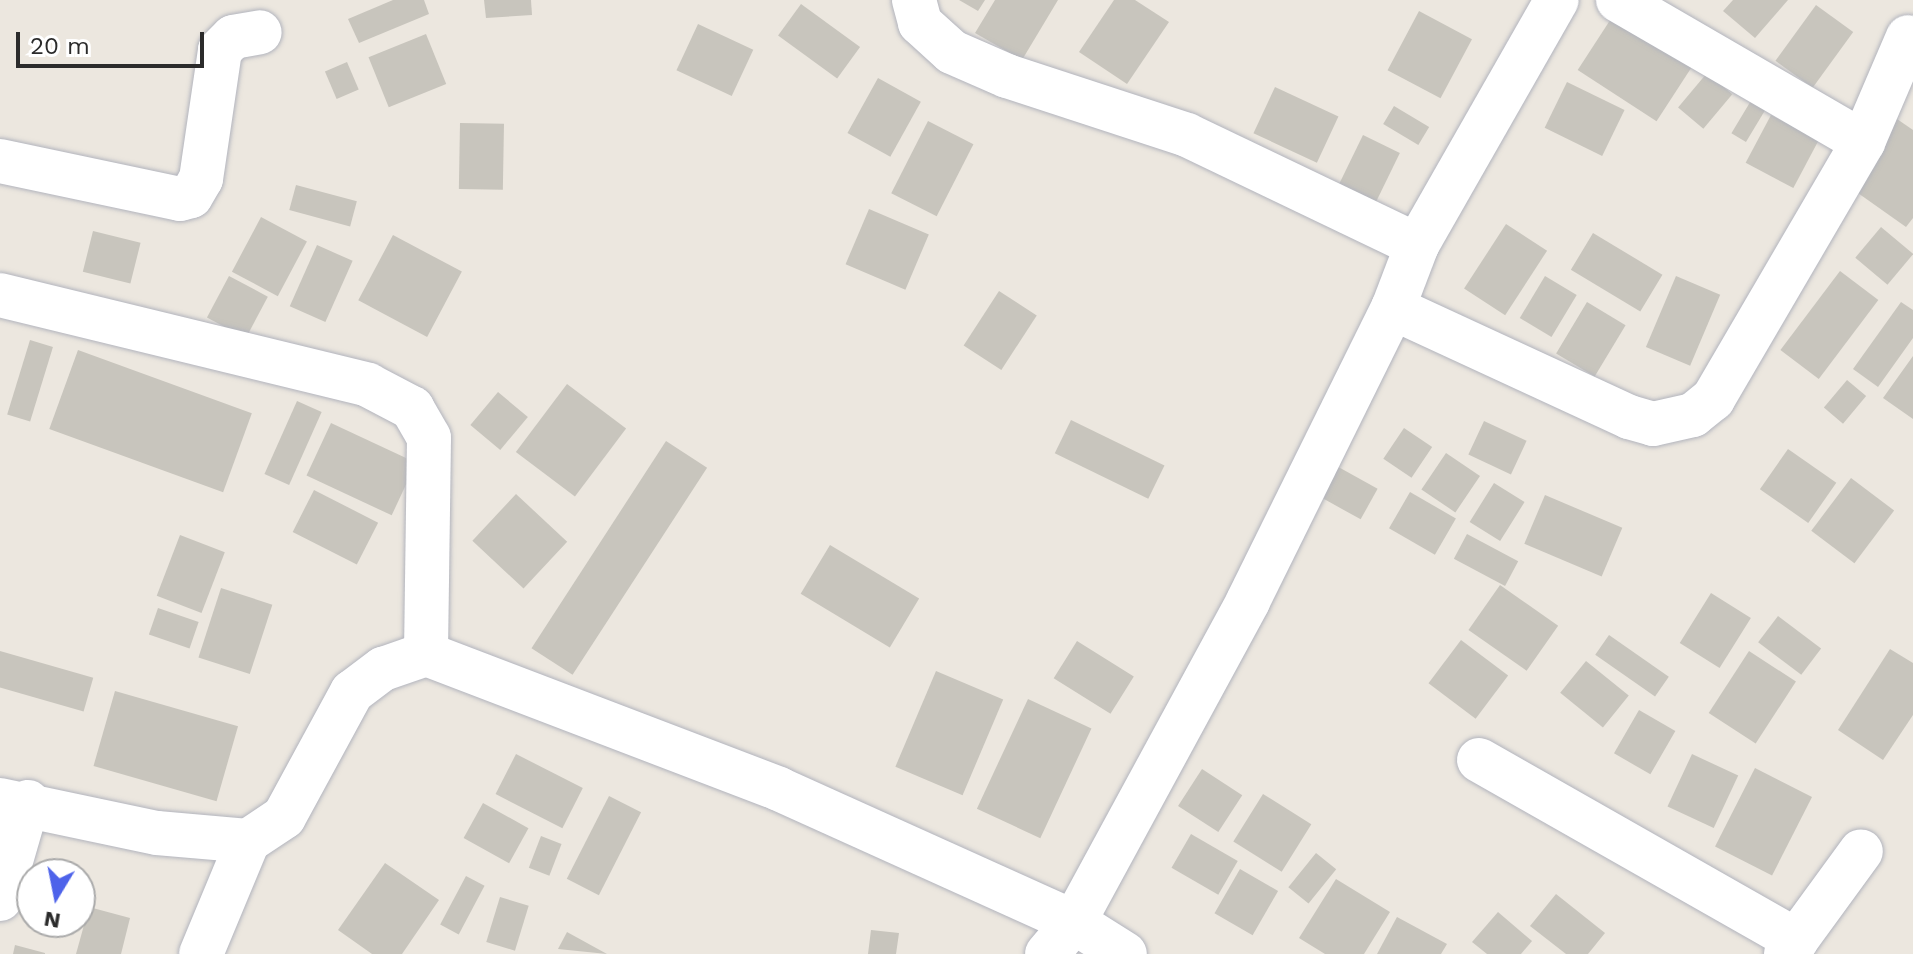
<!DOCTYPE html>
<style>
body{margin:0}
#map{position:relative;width:1913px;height:954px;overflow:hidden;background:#ece7df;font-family:"Work Sans",sans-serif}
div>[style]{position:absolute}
.building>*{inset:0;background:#c8c5bd;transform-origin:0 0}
.roads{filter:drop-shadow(0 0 2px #b2b4bd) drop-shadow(0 0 2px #b2b4bd)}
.street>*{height:44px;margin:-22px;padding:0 22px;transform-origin:22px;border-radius:22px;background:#fff}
span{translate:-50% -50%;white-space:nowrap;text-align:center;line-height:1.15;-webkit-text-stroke:6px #fff;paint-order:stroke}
.north{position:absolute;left:16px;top:858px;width:80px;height:80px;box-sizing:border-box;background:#fff;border:2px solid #aaa;border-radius:50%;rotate:190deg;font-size:22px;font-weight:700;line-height:32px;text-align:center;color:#2b2b2b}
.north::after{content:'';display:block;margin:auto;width:28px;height:36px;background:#4e63ea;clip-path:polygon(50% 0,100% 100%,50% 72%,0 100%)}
.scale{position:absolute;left:16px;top:32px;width:188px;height:36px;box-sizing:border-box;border:4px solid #2b2b2b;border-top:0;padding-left:10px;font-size:24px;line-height:28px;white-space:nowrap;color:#2b2b2b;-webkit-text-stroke:6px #fff;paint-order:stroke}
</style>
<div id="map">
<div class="building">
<div style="clip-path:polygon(393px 0,424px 0,429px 14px,359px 43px,348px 19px)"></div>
<div style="clip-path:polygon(484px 0,531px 0,532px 15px,486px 18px)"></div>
<div style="clip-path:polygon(959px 0,985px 0,978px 11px)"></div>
<div style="clip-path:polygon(995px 0,1058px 0,1022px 60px,975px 33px)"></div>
<div style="clip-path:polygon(1114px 0,1135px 0,1169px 22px,1127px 84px,1079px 52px)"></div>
<div style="clip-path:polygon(1733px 0,1788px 0,1755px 38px,1723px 11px)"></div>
<div style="left:801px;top:4px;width:73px;height:39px;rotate:36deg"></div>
<div style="left:1816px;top:5px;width:46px;height:69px;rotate:36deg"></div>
<div style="left:1618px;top:8px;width:94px;height:74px;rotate:33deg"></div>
<div style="left:1419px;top:11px;width:60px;height:67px;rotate:28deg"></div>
<div style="left:698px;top:24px;width:61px;height:51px;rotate:25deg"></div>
<div style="left:426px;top:34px;width:54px;height:62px;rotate:68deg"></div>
<div style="left:347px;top:62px;width:30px;height:24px;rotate:67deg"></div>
<div style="left:1707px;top:73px;width:33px;height:45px;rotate:40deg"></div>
<div style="left:878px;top:78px;width:49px;height:63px;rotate:29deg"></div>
<div style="left:1567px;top:82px;width:64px;height:51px;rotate:26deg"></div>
<div style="left:1275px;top:87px;width:70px;height:51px;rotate:25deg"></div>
<div style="left:1752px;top:99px;width:17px;height:40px;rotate:31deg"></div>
<div style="left:1394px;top:106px;width:41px;height:21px;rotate:31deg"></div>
<div style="left:1771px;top:115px;width:54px;height:54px;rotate:28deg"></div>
<div style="clip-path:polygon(1897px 119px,1913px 130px,1913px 218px,1906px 227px,1848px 186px)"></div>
<div style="left:928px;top:121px;width:51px;height:81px;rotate:27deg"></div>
<div style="left:460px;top:123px;width:44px;height:66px;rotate:1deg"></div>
<div style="left:1363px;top:135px;width:41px;height:60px;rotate:26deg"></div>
<div style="left:296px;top:185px;width:63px;height:26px;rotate:15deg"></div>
<div style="left:869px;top:209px;width:65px;height:60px;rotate:23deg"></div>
<div style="left:261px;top:217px;width:52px;height:62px;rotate:28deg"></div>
<div style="left:1506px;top:224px;width:49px;height:77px;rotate:33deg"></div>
<div style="left:1881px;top:227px;width:42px;height:40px;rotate:40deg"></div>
<div style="left:93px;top:231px;width:49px;height:42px;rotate:14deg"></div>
<div style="left:1593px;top:233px;width:81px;height:43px;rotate:31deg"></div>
<div style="left:393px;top:235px;width:78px;height:74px;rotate:28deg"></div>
<div style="left:317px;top:245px;width:39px;height:67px;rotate:24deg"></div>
<div style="left:1840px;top:271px;width:48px;height:99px;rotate:37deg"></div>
<div style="left:229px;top:276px;width:44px;height:47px;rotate:28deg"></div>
<div style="left:1545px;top:276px;width:37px;height:49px;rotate:31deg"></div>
<div style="left:1676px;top:276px;width:48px;height:77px;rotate:23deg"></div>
<div style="left:999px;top:291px;width:45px;height:65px;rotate:33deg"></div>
<div style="left:1587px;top:302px;width:45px;height:60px;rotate:31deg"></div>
<div style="clip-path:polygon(1901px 302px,1913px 310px,1913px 338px,1878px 387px,1853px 369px)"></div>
<div style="left:30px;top:340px;width:24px;height:78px;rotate:17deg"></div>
<div style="left:78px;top:350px;width:185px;height:84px;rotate:20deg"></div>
<div style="clip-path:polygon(1913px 356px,1913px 419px,1883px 398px)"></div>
<div style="left:1847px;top:380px;width:25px;height:36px;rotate:40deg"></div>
<div style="left:567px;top:384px;width:74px;height:85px;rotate:37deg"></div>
<div style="left:498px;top:392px;width:39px;height:43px;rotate:40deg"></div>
<div style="left:297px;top:401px;width:27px;height:80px;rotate:24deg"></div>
<div style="left:1071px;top:420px;width:104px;height:37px;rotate:26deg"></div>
<div style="left:1484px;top:421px;width:47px;height:37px;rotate:25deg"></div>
<div style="left:331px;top:423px;width:94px;height:58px;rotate:25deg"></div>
<div style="left:1404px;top:428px;width:34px;height:37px;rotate:34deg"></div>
<div style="left:666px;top:441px;width:49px;height:247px;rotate:33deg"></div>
<div style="left:1788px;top:449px;width:59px;height:49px;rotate:35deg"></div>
<div style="left:1446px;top:453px;width:41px;height:44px;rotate:34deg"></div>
<div style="left:1333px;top:464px;width:51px;height:35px;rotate:29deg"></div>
<div style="left:1851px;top:478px;width:54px;height:66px;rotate:37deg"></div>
<div style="left:1494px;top:483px;width:36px;height:46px;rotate:32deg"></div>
<div style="left:314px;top:490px;width:72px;height:47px;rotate:27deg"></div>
<div style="left:1410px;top:492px;width:53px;height:42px;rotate:30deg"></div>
<div style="left:516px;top:494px;width:70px;height:64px;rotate:43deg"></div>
<div style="left:1545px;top:495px;width:84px;height:53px;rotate:23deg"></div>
<div style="left:1467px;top:534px;width:58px;height:28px;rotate:28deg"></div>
<div style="left:180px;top:535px;width:48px;height:65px;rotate:21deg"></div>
<div style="left:830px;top:545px;width:104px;height:57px;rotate:31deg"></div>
<div style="left:1500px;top:585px;width:71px;height:55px;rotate:35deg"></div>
<div style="left:221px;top:588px;width:54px;height:73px;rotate:18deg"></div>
<div style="left:1711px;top:593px;width:47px;height:59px;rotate:32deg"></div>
<div style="left:158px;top:608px;width:43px;height:28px;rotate:19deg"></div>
<div style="left:1778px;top:616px;width:54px;height:33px;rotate:37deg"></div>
<div style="left:1609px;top:635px;width:73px;height:24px;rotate:35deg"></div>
<div style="left:1461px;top:640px;width:59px;height:54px;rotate:37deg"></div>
<div style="left:1077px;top:641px;width:67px;height:44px;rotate:32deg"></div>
<div style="clip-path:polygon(1890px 649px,1913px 663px,1913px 715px,1883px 760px,1838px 730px)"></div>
<div style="left:0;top:651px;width:97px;height:35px;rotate:16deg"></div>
<div style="left:1749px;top:651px;width:56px;height:74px;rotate:33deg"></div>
<div style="left:1586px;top:661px;width:55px;height:41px;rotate:39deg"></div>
<div style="left:936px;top:671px;width:73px;height:104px;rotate:23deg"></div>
<div style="left:115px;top:691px;width:128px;height:78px;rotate:16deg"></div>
<div style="left:1028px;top:699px;width:70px;height:121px;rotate:25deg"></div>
<div style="left:1639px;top:710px;width:42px;height:50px;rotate:30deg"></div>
<div style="left:516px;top:754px;width:75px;height:45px;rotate:27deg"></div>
<div style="left:1692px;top:754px;width:51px;height:58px;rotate:25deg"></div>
<div style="left:1755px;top:768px;width:64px;height:88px;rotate:27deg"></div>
<div style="left:1202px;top:769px;width:48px;height:44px;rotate:33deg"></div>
<div style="left:1263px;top:794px;width:57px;height:56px;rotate:32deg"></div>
<div style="left:609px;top:796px;width:36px;height:93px;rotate:27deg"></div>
<div style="left:483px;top:803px;width:52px;height:40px;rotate:29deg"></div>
<div style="left:1191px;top:834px;width:54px;height:39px;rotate:30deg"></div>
<div style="left:541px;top:836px;width:22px;height:34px;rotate:21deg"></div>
<div style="left:1316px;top:853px;width:26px;height:44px;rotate:39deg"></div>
<div style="clip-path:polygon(385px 863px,439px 900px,402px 954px,372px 954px,338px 930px)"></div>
<div style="left:1240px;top:869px;width:44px;height:51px;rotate:30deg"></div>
<div style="left:466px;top:876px;width:21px;height:55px;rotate:28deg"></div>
<div style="clip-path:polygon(1336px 879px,1390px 912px,1364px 954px,1325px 954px,1299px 938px)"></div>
<div style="clip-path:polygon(1556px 894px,1605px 933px,1588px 954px,1566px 954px,1530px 926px)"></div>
<div style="left:500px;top:897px;width:30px;height:47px;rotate:17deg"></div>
<div style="clip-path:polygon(89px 907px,130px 918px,121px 954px,76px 954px)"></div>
<div style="clip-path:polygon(32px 908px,32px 922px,68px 922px,64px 934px,27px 921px)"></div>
<div style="clip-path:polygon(1498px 912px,1532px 941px,1521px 954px,1487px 954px,1472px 942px)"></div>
<div style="clip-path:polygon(1397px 917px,1447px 944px,1441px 954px,1377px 954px)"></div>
<div style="clip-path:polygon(871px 930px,899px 933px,896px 954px,868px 954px)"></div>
<div style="clip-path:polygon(567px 932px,607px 954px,558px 949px)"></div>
<div style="clip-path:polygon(15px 945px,45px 953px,45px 954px,13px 954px)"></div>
</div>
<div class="roads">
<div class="street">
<div style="left:914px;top:0;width:24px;rotate:75deg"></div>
<div style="left:920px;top:23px;width:43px;rotate:42.2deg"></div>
<div style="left:952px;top:52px;width:60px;rotate:23.6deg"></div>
<div style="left:1007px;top:76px;width:189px;rotate:18.1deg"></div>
<div style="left:1187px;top:135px;width:255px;rotate:25.6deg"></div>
<div style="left:1618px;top:0;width:283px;rotate:30.1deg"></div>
<div style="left:0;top:161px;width:184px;rotate:11.9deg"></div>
<div style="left:180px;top:199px;width:11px;rotate:-15deg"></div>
<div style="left:191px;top:196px;width:20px;rotate:-60deg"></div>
<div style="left:201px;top:179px;width:130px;rotate:-81.6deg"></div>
<div style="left:220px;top:50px;width:18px;rotate:-45deg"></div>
<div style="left:233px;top:37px;width:27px;rotate:-10deg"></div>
<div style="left:0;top:295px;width:379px;rotate:13.7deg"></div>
<div style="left:368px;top:385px;width:50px;rotate:27.6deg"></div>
<div style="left:412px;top:408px;width:34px;rotate:60deg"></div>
<div style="left:429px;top:438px;width:216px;rotate:90.8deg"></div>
<div style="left:1393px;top:308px;width:260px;rotate:24.8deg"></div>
<div style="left:1629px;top:417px;width:25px;rotate:16deg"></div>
<div style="left:1653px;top:424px;width:41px;rotate:-12.7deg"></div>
<div style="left:1693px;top:415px;width:26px;rotate:-39deg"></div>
<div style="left:1713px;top:399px;width:298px;rotate:-59.7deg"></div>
<div style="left:1863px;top:142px;width:114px;rotate:-66.8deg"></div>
<div style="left:1479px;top:760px;width:365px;rotate:29.6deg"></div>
<div style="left:0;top:800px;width:160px;rotate:11.9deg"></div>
<div style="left:157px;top:833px;width:91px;rotate:5deg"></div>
<div style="left:248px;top:841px;width:43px;rotate:-33.7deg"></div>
<div style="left:284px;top:817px;width:142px;rotate:-61.5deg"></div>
<div style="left:352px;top:692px;width:39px;rotate:-37deg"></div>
<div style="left:383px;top:669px;width:46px;rotate:-19.2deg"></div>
<div style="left:426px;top:654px;width:378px;rotate:20.9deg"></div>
<div style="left:779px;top:789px;width:324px;rotate:24.3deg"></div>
<div style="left:1074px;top:922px;width:60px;rotate:32.1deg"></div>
<div style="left:0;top:899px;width:101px;rotate:-73.9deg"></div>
<div style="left:201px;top:954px;width:122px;rotate:-67.4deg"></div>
<div style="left:1047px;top:954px;width:42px;rotate:-49.8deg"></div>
<div style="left:1074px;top:922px;width:365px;rotate:-61.5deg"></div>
<div style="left:1248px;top:601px;width:327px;rotate:-63.7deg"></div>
<div style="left:1393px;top:308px;width:67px;rotate:-69.1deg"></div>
<div style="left:1417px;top:245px;width:282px;rotate:-60.3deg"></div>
<div style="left:1786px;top:954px;width:127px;rotate:-53.9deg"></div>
</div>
</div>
<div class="north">N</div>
<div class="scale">20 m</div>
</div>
